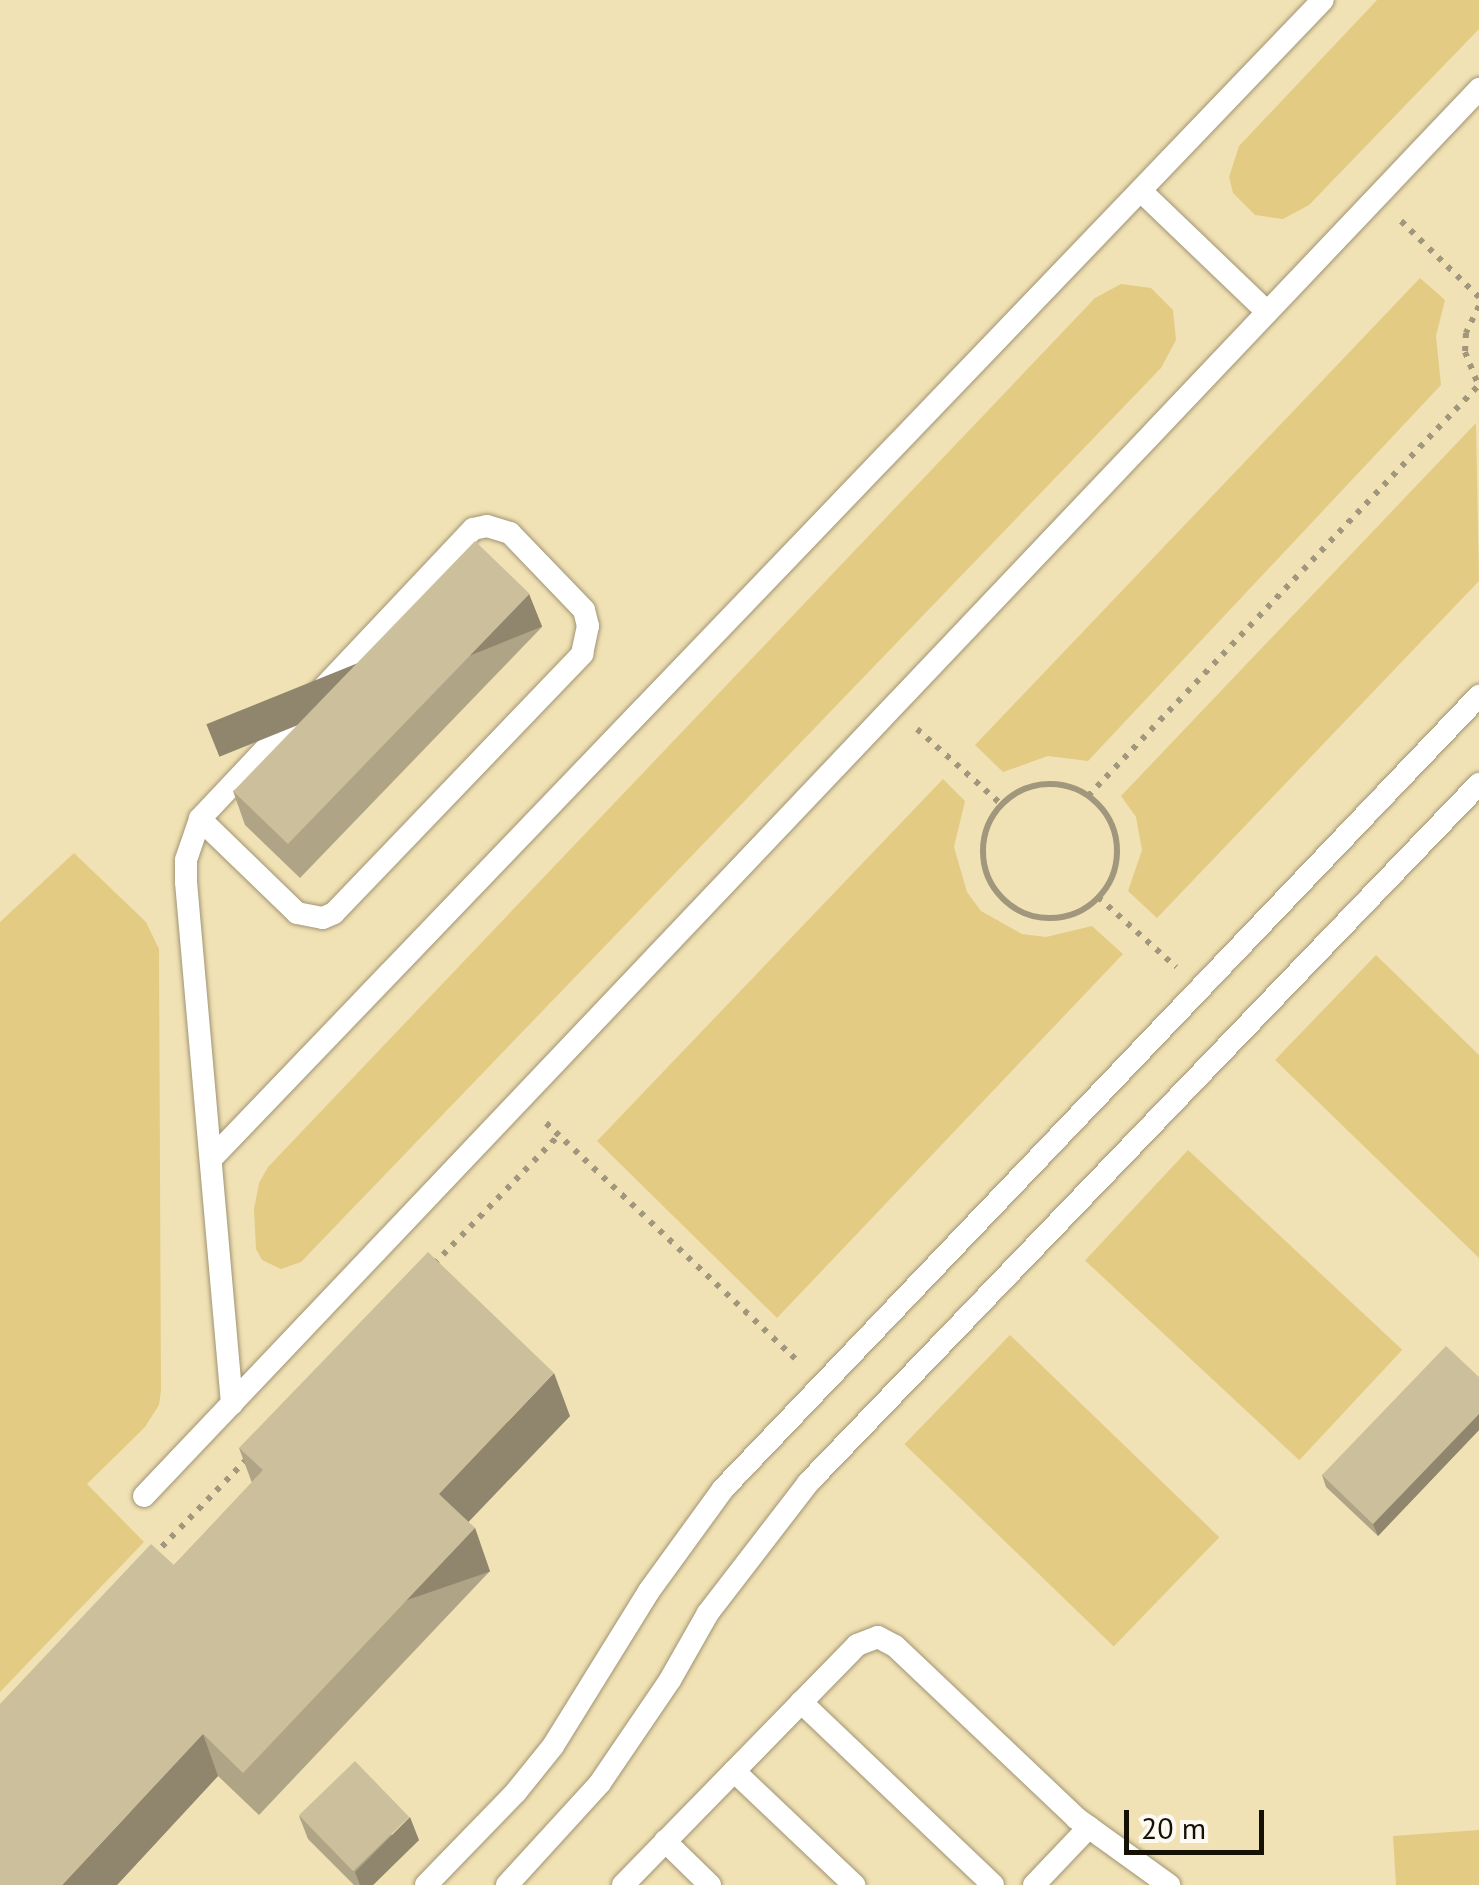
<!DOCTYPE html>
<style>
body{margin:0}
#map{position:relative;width:1479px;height:1885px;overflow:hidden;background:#faedc8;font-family:"PT Sans",sans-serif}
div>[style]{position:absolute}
.built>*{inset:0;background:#f1e2b5;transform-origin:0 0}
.green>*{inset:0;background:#e4cb84;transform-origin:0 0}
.path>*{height:6px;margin-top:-3px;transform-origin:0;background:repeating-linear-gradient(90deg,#a1977c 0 5px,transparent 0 13px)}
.path>.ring{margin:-3px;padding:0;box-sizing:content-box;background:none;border:6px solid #a1977c;border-radius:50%}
.roads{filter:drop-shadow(0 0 2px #a09472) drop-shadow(0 0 2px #a09472)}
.service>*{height:22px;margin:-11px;padding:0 11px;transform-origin:11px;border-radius:11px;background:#fff}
.wall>*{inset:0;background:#afa486}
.shaded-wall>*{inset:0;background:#8f866d;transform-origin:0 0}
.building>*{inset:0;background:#ccbf9c;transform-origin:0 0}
span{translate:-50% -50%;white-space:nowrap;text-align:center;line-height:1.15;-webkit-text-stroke:8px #fdfaf3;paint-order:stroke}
.scale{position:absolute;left:1124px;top:1810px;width:140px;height:45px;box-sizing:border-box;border:5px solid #161105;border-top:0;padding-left:12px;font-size:30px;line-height:35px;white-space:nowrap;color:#161105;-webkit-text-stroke:8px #fdfaf3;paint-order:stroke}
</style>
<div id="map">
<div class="built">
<div style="left:0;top:0;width:1479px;height:1885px"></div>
</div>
<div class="green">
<div style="clip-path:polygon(1377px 0,1479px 0,1479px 29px,1309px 205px,1283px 219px,1255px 215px,1233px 193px,1229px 177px,1239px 146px)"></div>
<div style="clip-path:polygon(1420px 278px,1445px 300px,1436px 336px,1441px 385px,1088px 761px,1048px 756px,1003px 772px,975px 745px)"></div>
<div style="clip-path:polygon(1121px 284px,1151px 288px,1173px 310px,1176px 340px,1161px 368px,301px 1262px,281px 1269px,262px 1260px,256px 1249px,254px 1209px,259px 1183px,268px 1167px,1095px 298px)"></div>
<div style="clip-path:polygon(1476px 423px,1479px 581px,1157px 918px,1128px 891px,1142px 850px,1136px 817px,1121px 796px)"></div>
<div style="clip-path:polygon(943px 779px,965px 801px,954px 847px,967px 892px,981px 911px,1022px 934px,1046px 937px,1092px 926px,1123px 954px,777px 1318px,597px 1141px)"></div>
<div style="clip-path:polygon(74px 853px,146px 922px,159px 949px,161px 1391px,159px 1405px,145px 1427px,87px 1484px,144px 1542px,0 1692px,0 922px)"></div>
<div style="clip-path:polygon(1376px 955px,1479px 1055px,1479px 1258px,1275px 1060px)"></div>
<div style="left:1188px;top:1150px;width:293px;height:151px;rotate:43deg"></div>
<div style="left:1010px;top:1335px;width:291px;height:152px;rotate:44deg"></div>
<div style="clip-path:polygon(1479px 1830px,1479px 1885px,1396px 1885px,1393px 1836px)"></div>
</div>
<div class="path">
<div style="left:1401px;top:221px;width:109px;rotate:44.3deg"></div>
<div style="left:1479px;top:306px;width:30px;rotate:116deg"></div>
<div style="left:1466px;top:333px;width:19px;rotate:93deg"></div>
<div style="left:1465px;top:352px;width:38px;rotate:68deg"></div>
<div style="left:917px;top:729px;width:114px;rotate:41.8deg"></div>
<div class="ring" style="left:983px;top:784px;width:128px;height:128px"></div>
<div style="left:1088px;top:796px;width:566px;rotate:-46.43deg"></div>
<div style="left:1098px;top:897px;width:105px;rotate:41.9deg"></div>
<div style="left:546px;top:1123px;width:347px;rotate:43.4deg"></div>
<div style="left:434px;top:1264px;width:178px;rotate:-45.9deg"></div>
<div style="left:153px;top:1556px;width:138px;rotate:-45.9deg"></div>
</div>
<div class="roads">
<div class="service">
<div style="left:1142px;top:192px;width:172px;rotate:43.8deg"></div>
<div style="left:200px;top:819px;width:135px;rotate:44.1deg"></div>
<div style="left:297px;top:913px;width:26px;rotate:11deg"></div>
<div style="left:323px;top:918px;width:12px;rotate:-24deg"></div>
<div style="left:334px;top:913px;width:359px;rotate:-46.2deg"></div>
<div style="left:582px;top:654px;width:29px;rotate:-78deg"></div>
<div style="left:588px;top:626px;width:16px;rotate:-104deg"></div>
<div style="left:584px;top:610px;width:107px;rotate:-133.9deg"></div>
<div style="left:510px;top:533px;width:24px;rotate:-163deg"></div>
<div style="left:487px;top:526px;width:14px;rotate:168deg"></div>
<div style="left:473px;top:529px;width:398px;rotate:133.3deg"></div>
<div style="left:200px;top:819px;width:43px;rotate:108.9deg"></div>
<div style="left:186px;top:860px;width:22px;rotate:90deg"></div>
<div style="left:186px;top:882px;width:524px;rotate:84.96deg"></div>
<div style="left:213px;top:1157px;width:1603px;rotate:-46.19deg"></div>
<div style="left:144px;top:1496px;width:1940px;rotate:-46.5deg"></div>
<div style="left:801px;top:1702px;width:265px;rotate:43.6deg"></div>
<div style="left:734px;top:1771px;width:166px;rotate:43.5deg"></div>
<div style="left:665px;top:1841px;width:63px;rotate:44.4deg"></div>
<div style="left:426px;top:1885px;width:129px;rotate:-45.9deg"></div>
<div style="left:516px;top:1792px;width:59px;rotate:-51.2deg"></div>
<div style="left:553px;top:1746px;width:182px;rotate:-58.2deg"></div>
<div style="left:649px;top:1591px;width:126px;rotate:-54deg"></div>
<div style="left:723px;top:1489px;width:1096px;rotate:-46.37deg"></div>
<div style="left:507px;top:1885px;width:138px;rotate:-47.6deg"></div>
<div style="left:600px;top:1783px;width:125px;rotate:-55.8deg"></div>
<div style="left:670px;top:1680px;width:77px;rotate:-60.4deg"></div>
<div style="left:708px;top:1613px;width:164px;rotate:-52.4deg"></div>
<div style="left:808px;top:1483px;width:969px;rotate:-46.17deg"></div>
<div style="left:623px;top:1885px;width:335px;rotate:-45.7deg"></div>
<div style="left:857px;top:1645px;width:22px;rotate:-21deg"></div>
<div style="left:878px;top:1637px;width:19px;rotate:28deg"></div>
<div style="left:895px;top:1646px;width:250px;rotate:43.5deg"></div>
<div style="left:1076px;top:1818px;width:115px;rotate:35.8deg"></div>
<div style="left:1034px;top:1885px;width:80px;rotate:-46.5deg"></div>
</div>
</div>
<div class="wall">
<div style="clip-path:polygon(529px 594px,542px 627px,300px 878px,245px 825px,233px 791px)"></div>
<div style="clip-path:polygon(1479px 1377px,1479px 1430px,1378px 1536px,1326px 1487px,1322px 1475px)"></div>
<div style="clip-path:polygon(570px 1416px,468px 1522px,475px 1528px,490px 1571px,259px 1815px,218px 1776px,117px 1885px,174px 1565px,252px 1483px,239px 1448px)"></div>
<div style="clip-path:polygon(299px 1816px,419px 1840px,373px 1885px,354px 1885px,308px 1839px)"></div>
</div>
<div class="shaded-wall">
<div style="left:529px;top:594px;width:35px;height:348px;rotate:68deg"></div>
<div style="clip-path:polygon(554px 1373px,570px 1416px,454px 1537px,439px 1494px)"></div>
<div style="clip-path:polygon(1479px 1414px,1479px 1430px,1378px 1536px,1373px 1524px)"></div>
<div style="left:475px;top:1528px;width:46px;height:337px;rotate:71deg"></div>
<div style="clip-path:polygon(203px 1734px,218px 1776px,117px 1885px,62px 1885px)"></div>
<div style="clip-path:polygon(410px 1817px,419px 1840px,373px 1885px,360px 1885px,355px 1872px)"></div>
</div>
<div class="building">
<div style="left:475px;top:541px;width:76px;height:348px;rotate:44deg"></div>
<div style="clip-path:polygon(428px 1252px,554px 1373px,439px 1494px,475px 1528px,243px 1773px,203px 1734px,62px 1885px,0 1885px,0 1704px,151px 1544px,174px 1565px,263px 1470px,239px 1448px)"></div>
<div style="clip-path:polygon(1446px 1346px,1479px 1377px,1479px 1414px,1373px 1524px,1322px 1475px)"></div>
<div style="left:355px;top:1761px;width:78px;height:78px;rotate:46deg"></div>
</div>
<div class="scale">20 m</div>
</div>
